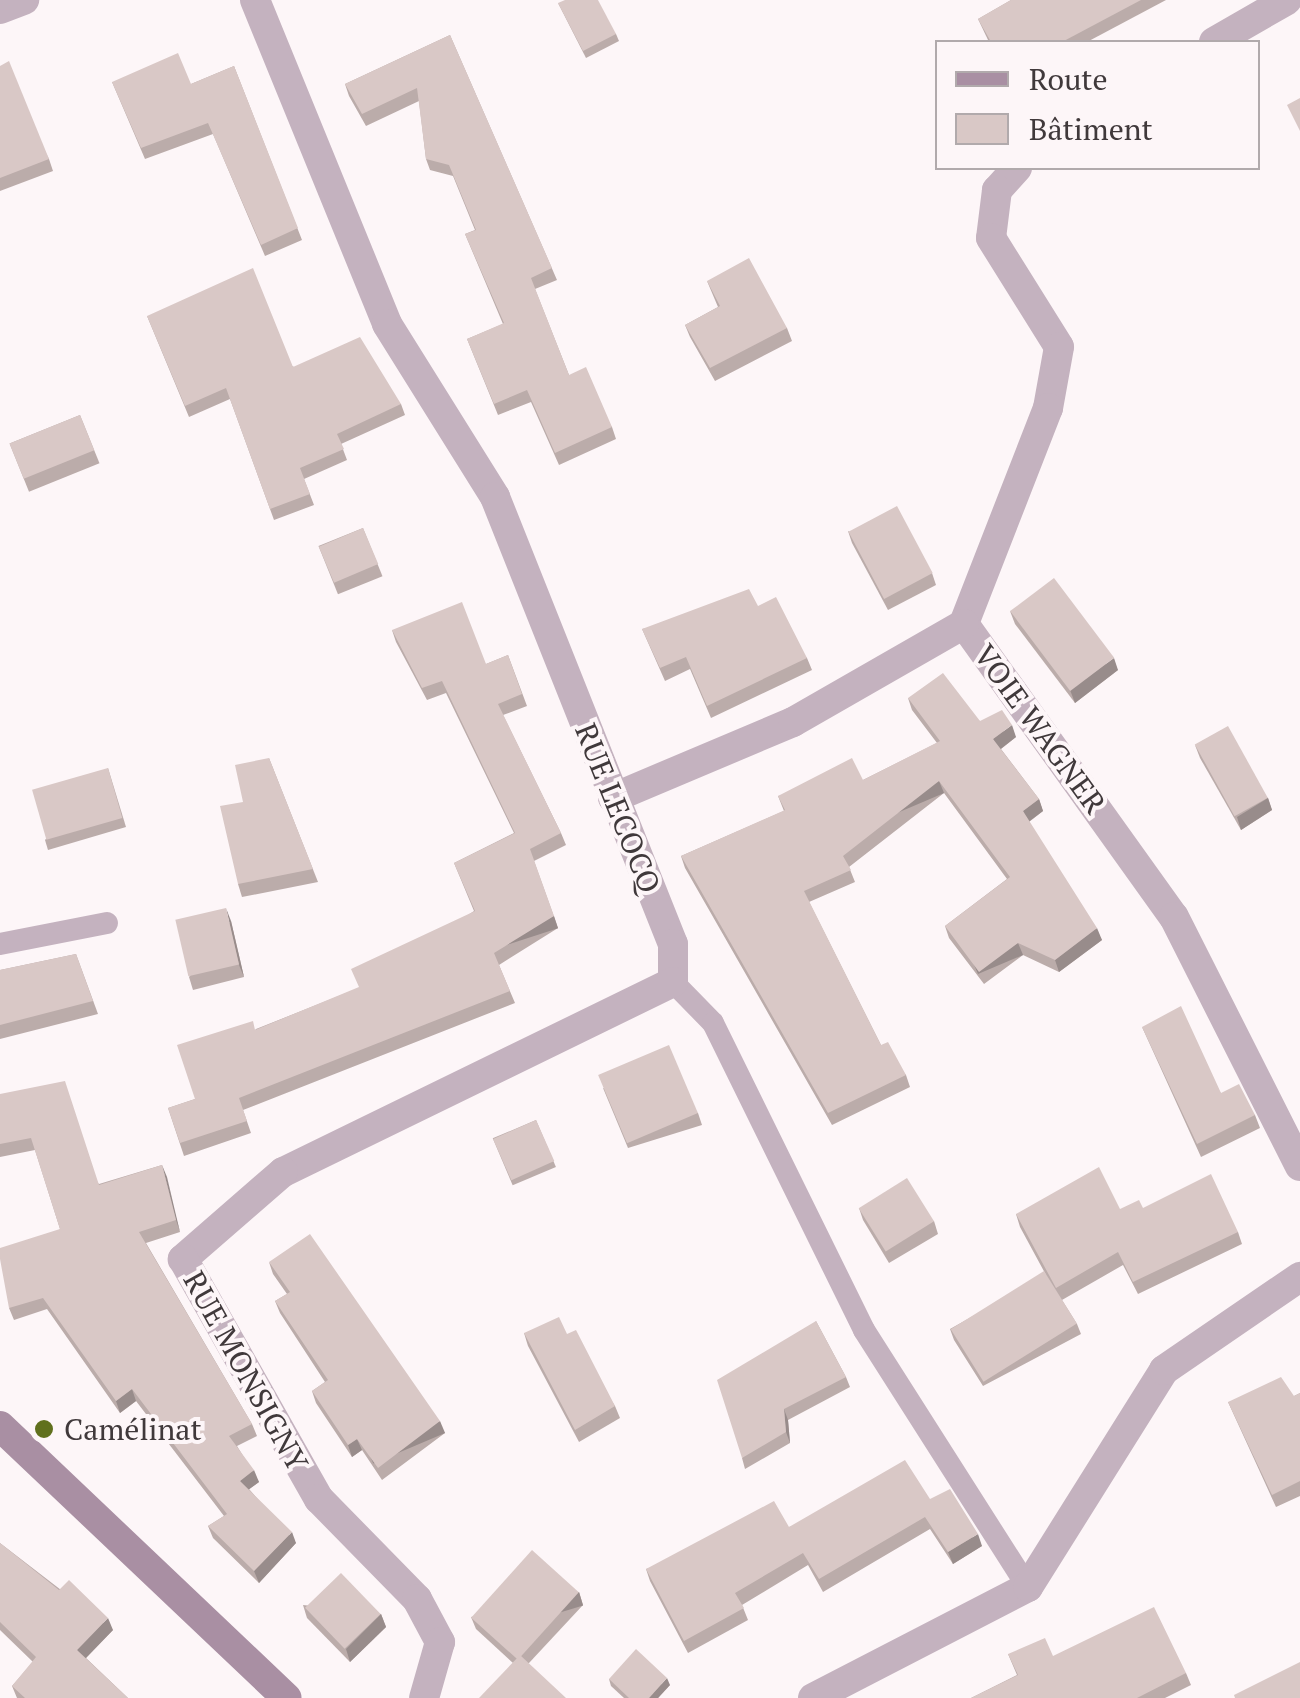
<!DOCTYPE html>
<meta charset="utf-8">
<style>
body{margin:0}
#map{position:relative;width:1300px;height:1698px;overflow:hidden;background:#fdf6f8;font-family:"PT Serif",serif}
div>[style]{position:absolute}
.lane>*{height:22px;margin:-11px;padding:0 11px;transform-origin:11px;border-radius:11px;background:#c4b2bf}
.street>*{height:30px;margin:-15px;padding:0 15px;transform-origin:15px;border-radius:15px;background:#c4b2bf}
.secondary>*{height:30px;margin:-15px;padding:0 15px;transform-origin:15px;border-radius:15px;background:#a98fa3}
.wall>*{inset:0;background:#bbacaa;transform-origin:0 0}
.shaded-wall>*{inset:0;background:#988c8b;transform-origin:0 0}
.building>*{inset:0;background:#d9c8c6;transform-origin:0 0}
.dots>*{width:28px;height:28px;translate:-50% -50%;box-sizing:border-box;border:5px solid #fdf6f8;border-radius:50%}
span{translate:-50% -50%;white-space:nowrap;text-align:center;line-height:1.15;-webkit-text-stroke:8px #fdf6f8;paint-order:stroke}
.street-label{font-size:30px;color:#40393b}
.poi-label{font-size:30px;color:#40393b}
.left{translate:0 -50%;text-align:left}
.legend{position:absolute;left:935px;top:40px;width:325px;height:130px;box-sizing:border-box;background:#fdf6f8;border:2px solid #b1aaac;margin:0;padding:12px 18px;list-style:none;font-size:30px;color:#40393b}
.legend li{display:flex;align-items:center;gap:20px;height:50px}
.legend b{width:50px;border:2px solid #b1aaac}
</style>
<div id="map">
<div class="lane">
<div style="left:0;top:944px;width:109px;rotate:-11.1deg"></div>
<div style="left:673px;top:982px;width:57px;rotate:45.7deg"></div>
<div style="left:713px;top:1023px;width:342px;rotate:63.8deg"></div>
<div style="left:864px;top:1330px;width:305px;rotate:57.5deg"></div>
</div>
<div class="street">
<div style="left:255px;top:0;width:350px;rotate:67.8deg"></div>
<div style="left:387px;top:324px;width:204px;rotate:58deg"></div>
<div style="left:495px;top:497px;width:481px;rotate:68.3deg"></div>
<div style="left:673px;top:944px;width:38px;rotate:90deg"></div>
<div style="left:673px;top:982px;width:434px;rotate:154deg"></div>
<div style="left:283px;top:1172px;width:133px;rotate:139deg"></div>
<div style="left:183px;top:1259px;width:276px;rotate:60.5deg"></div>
<div style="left:319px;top:1499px;width:140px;rotate:45.6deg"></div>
<div style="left:417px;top:1599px;width:49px;rotate:61.9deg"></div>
<div style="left:440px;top:1642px;width:58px;rotate:105.9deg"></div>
<div style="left:0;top:9px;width:26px;rotate:-21deg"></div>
<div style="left:1214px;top:42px;width:84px;rotate:-29.9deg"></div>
<div style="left:1017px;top:168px;width:30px;rotate:132deg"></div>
<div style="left:997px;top:190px;width:48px;rotate:97.1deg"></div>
<div style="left:991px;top:238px;width:128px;rotate:58deg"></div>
<div style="left:1059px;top:347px;width:62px;rotate:100.2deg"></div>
<div style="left:1048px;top:408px;width:232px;rotate:111.3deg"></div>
<div style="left:964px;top:624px;width:360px;rotate:54.4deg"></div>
<div style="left:1174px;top:917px;width:279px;rotate:63.2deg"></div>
<div style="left:613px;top:798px;width:195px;rotate:-22.9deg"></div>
<div style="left:793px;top:722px;width:197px;rotate:-29.8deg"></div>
<div style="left:813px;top:1698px;width:242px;rotate:-27.3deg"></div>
<div style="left:1028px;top:1587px;width:256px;rotate:-57.9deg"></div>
<div style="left:1164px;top:1370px;width:165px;rotate:-34.4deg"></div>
</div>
<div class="secondary">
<div style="left:0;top:1426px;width:395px;rotate:43.5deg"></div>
</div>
<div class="wall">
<div style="clip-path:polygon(1011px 0,1166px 0,1087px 42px,989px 42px,978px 19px)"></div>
<div style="clip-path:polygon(558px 3px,616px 34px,619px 41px,586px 58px)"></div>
<div style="clip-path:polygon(450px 35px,557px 280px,535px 289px,569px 375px,612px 427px,616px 439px,559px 465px,531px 402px,498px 415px,467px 339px,503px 324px,465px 234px,475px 230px,453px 176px,430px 170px,426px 159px,419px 101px,366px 126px,349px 96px,345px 84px)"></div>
<div style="clip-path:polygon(0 66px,49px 159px,53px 171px,0 191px)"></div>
<div style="clip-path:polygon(234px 66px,302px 240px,265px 256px,213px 134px,145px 159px,112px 82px,191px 84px)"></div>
<div style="clip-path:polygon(707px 281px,787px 328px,792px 341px,715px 381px,690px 337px,685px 325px,718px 307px)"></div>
<div style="clip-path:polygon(147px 316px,401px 404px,405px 415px,341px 444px,347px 460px,304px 479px,314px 505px,274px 520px,230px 399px,189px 417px)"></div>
<div style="left:80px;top:415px;width:52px;height:76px;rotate:68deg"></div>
<div style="left:363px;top:528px;width:52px;height:48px;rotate:68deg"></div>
<div style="clip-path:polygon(848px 531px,932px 573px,936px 585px,888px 610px,852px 543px)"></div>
<div style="clip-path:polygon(758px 606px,807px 658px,812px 670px,711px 718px,690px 669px,665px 681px,642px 629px)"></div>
<div style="clip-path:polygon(1010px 611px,1118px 670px,1075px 703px,1015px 624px)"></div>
<div style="clip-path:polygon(392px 630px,486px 664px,508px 655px,527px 706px,503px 715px,561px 833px,566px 845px,534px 861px,558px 928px,499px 965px,515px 1003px,243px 1110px,251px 1133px,184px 1156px,168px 1108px,195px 1099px,256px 1029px,359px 988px,474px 911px,454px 863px,514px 833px,446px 693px,427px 700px,396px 642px)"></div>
<div style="clip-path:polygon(908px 698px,980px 721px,1016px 737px,1001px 749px,1039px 799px,1043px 811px,1029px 822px,1102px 940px,1059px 972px,1023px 955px,984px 984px,949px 938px,945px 926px,1007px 879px,944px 793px,849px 867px,855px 882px,809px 902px,881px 1045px,906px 1075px,910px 1087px,832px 1125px,685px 868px,681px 856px,784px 811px,778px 796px,863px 780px,937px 743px,912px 710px)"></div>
<div style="clip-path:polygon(1195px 745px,1268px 798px,1272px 810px,1241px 830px,1200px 758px)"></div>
<div style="clip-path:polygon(269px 758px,318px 882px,242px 897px,238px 884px)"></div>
<div style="clip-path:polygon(108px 768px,126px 827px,48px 850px,45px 840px)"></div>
<div style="clip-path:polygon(231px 921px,244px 977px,193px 990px,189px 977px)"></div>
<div style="clip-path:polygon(76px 954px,98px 1014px,0 1039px,0 970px)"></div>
<div style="clip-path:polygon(1142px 1027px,1221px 1093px,1255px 1115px,1260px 1128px,1201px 1157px)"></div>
<div style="clip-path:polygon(603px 1088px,698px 1113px,702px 1125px,628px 1148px)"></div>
<div style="clip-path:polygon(0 1094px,99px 1184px,162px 1165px,180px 1232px,146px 1243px,252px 1424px,257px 1436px,237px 1446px,259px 1482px,249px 1489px,296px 1543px,259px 1583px,213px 1538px,208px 1526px,224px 1516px,136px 1401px,120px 1413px,47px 1309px,14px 1320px,9px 1308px,60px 1229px,35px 1150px,0 1157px)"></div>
<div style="left:536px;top:1120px;width:51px;height:47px;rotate:67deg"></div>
<div style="clip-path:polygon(859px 1208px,934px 1221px,938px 1234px,889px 1263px,863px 1220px)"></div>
<div style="clip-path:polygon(1143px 1208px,1238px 1232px,1242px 1244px,1138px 1294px,1123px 1265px,1062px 1300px,1077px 1324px,1081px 1334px,983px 1386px,954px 1340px,950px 1329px,1046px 1275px,1020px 1227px,1016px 1214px)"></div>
<div style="clip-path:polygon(269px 1262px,445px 1433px,382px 1480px,362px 1450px,352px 1457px,316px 1403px,312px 1391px,325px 1382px,280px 1313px,275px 1301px,287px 1294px,273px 1274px)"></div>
<div style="clip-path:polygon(816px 1321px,846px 1377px,850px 1387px,788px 1420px,790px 1443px,745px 1469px,742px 1458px)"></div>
<div style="clip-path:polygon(524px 1333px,567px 1334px,615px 1406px,620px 1418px,579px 1442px,528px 1346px)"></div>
<div style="clip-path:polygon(1300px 1393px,1300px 1496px,1276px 1507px,1228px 1402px,1294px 1396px)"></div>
<div style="clip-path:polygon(930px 1499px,982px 1546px,953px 1564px,930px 1529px,823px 1592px,808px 1565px,742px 1605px,748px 1620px,688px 1653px,650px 1581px,646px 1569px,789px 1527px)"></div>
<div style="clip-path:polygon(0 1543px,113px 1630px,86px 1658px,128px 1698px,17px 1698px,12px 1686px,33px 1662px,0 1630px)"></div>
<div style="clip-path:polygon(579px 1592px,583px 1605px,529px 1663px,513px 1663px,476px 1629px,471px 1617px)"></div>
<div style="clip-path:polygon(303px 1605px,381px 1614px,386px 1627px,350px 1662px,307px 1618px)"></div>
<div style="clip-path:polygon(1008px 1654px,1053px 1656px,1186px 1673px,1191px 1685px,1165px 1698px,971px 1698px,1017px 1675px)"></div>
<div style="clip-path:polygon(609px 1679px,670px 1685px,658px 1698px,624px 1698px,611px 1686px)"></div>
</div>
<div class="shaded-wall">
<div style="clip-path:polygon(1114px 658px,1118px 670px,1075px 703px,1070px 690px)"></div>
<div style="clip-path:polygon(1012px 725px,1016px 737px,998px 751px,993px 739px)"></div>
<div style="left:939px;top:781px;width:13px;height:122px;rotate:67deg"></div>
<div style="clip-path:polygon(1268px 798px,1272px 810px,1241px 830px,1237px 817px)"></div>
<div style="clip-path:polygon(1039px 799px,1043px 811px,1027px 823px,1023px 811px)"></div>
<div style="clip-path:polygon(226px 908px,231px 921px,244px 977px,239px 965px)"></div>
<div style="left:554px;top:916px;width:13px;height:70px;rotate:72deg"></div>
<div style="clip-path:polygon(1097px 928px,1102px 940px,1059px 972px,1055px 960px)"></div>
<div style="left:1018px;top:943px;width:13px;height:49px;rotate:67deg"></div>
<div style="clip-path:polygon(162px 1165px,167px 1177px,180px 1232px,176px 1220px)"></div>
<div style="clip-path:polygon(132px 1389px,136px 1401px,120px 1413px,116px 1401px)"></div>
<div style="clip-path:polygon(784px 1409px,788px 1420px,790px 1443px,786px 1432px)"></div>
<div style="left:440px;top:1421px;width:13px;height:78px;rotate:67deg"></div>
<div style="clip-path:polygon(357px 1439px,362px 1450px,352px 1457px,348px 1445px)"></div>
<div style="clip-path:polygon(254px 1470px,259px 1482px,244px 1493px,240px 1481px)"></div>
<div style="clip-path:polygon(292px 1532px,296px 1543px,259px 1583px,254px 1571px)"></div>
<div style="clip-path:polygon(978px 1534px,982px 1546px,953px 1564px,948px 1552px)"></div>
<div style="left:579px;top:1592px;width:14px;height:91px;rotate:73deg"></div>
<div style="clip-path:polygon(381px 1614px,386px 1627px,350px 1662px,346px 1649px)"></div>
<div style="clip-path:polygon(108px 1618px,113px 1630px,82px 1662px,77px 1650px)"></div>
<div style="clip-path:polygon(667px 1678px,670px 1685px,658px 1698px,649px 1698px)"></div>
</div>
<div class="building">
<div style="clip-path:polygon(565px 0,598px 0,616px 34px,583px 51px,558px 3px)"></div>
<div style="clip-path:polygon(1011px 0,1141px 0,1062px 42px,991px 42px,978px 19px)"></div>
<div style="clip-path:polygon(450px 35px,552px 268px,531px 278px,569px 375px,586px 367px,612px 427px,555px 453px,527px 390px,494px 404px,467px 339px,504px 323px,465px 234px,476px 230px,449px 165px,426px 159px,417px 88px,362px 114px,345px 84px)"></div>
<div style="clip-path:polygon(178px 53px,191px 84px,234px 66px,298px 228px,261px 245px,208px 123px,141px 148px,112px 82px)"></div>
<div style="clip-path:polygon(9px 61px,49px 159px,0 178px,0 66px)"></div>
<div style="clip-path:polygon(1300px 98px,1300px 131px,1287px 105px)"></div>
<div style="clip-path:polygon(749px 258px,787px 328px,710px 368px,685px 325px,720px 306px,707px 281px)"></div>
<div style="clip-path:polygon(253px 268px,293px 367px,360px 337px,401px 404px,337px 434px,344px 449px,300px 468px,310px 494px,270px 509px,226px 388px,185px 406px,147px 316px)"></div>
<div style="left:80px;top:415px;width:38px;height:76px;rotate:68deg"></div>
<div style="left:897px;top:506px;width:76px;height:55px;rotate:62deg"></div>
<div style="left:363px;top:528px;width:39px;height:48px;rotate:67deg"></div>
<div style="left:1054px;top:578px;width:100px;height:55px;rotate:53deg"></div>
<div style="clip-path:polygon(749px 589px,758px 606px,776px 597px,807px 658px,707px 706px,686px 657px,660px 668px,642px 629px)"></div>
<div style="clip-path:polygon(462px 602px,486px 664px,508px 655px,522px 694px,498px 704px,561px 833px,530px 849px,554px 916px,494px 953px,510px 991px,239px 1098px,247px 1121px,180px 1143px,168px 1108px,195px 1099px,177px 1045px,253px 1021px,255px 1030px,359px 987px,351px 969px,475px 911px,454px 863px,515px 833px,442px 681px,422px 688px,392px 630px)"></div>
<div style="clip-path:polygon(943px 673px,980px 721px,1002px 710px,1012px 725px,993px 739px,1039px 799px,1023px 811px,1097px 928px,1055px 960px,1018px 943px,979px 972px,945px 926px,1010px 877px,939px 781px,843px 856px,851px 870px,804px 891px,881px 1045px,888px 1042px,906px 1075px,828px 1113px,681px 856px,785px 810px,778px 796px,852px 758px,863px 780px,940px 741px,908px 698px)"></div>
<div style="left:1228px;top:726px;width:82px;height:38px;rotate:61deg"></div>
<div style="clip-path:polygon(269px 758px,313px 869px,238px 884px,220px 806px,243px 802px,235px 765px)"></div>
<div style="left:108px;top:768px;width:52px;height:79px;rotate:74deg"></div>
<div style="left:226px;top:908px;width:58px;height:52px;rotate:77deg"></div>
<div style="clip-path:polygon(76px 954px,93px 1001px,0 1025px,0 970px)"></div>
<div style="clip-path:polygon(1181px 1006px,1221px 1093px,1239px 1084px,1255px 1115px,1197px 1144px,1142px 1027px)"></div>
<div style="left:669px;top:1045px;width:74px;height:77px;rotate:67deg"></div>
<div style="clip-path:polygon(65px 1081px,99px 1185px,162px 1165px,176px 1220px,139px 1232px,252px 1424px,229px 1436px,254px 1470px,240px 1481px,292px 1532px,254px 1571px,208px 1526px,227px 1514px,132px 1389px,116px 1401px,43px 1298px,9px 1308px,0 1259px,0 1248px,60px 1229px,31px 1138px,0 1144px,0 1094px)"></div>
<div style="left:536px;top:1120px;width:45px;height:47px;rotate:66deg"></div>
<div style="clip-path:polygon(1099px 1167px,1120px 1209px,1139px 1200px,1143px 1208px,1211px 1174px,1238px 1232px,1133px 1282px,1118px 1252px,1056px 1288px,1016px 1214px)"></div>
<div style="left:907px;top:1178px;width:51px;height:57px;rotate:58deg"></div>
<div style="clip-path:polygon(310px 1234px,440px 1421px,378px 1468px,357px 1439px,348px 1445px,312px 1391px,328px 1380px,275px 1301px,290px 1292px,269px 1262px)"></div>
<div style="left:1044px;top:1271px;width:62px;height:110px;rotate:58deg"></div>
<div style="clip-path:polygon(559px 1317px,567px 1334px,576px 1330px,615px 1406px,575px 1430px,524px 1333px)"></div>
<div style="clip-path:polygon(816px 1321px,846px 1377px,784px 1409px,786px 1432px,742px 1458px,717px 1380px)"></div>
<div style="clip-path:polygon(1281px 1377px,1294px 1396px,1300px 1393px,1300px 1481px,1272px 1495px,1228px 1402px)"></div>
<div style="clip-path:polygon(905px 1460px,930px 1499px,950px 1489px,978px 1534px,948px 1552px,925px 1517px,819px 1579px,803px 1553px,735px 1593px,744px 1608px,684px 1641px,646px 1569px,774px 1501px,789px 1527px)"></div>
<div style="clip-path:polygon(0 1543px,59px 1590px,69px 1580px,108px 1618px,77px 1650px,128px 1698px,25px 1698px,12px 1686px,36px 1657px,0 1622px)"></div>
<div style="left:532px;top:1550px;width:63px;height:91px;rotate:42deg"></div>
<div style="left:341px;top:1573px;width:57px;height:50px;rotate:46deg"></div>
<div style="clip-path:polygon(1154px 1607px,1186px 1673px,1137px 1698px,971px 1698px,1018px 1675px,1008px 1654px,1045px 1638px,1053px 1656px)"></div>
<div style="clip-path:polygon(636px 1649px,667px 1678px,649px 1698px,629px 1698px,609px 1679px)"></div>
<div style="clip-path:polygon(520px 1655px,566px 1698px,479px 1698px)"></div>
<div style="clip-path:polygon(1300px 1662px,1300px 1698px,1235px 1698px,1234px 1695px)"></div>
</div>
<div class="dots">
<div style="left:44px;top:1429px;background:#60701d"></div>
</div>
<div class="street-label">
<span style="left:1040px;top:729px;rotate:54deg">VOIE WAGNER</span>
<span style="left:618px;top:808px;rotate:68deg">RUE LECOCQ</span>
<span style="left:246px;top:1371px;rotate:61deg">RUE MONSIGNY</span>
</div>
<div class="poi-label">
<span class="left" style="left:64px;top:1429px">Camélinat</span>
</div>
<ul class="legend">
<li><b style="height:12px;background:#a98fa3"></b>Route</li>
<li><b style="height:28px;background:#d9c8c6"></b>Bâtiment</li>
</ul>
</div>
